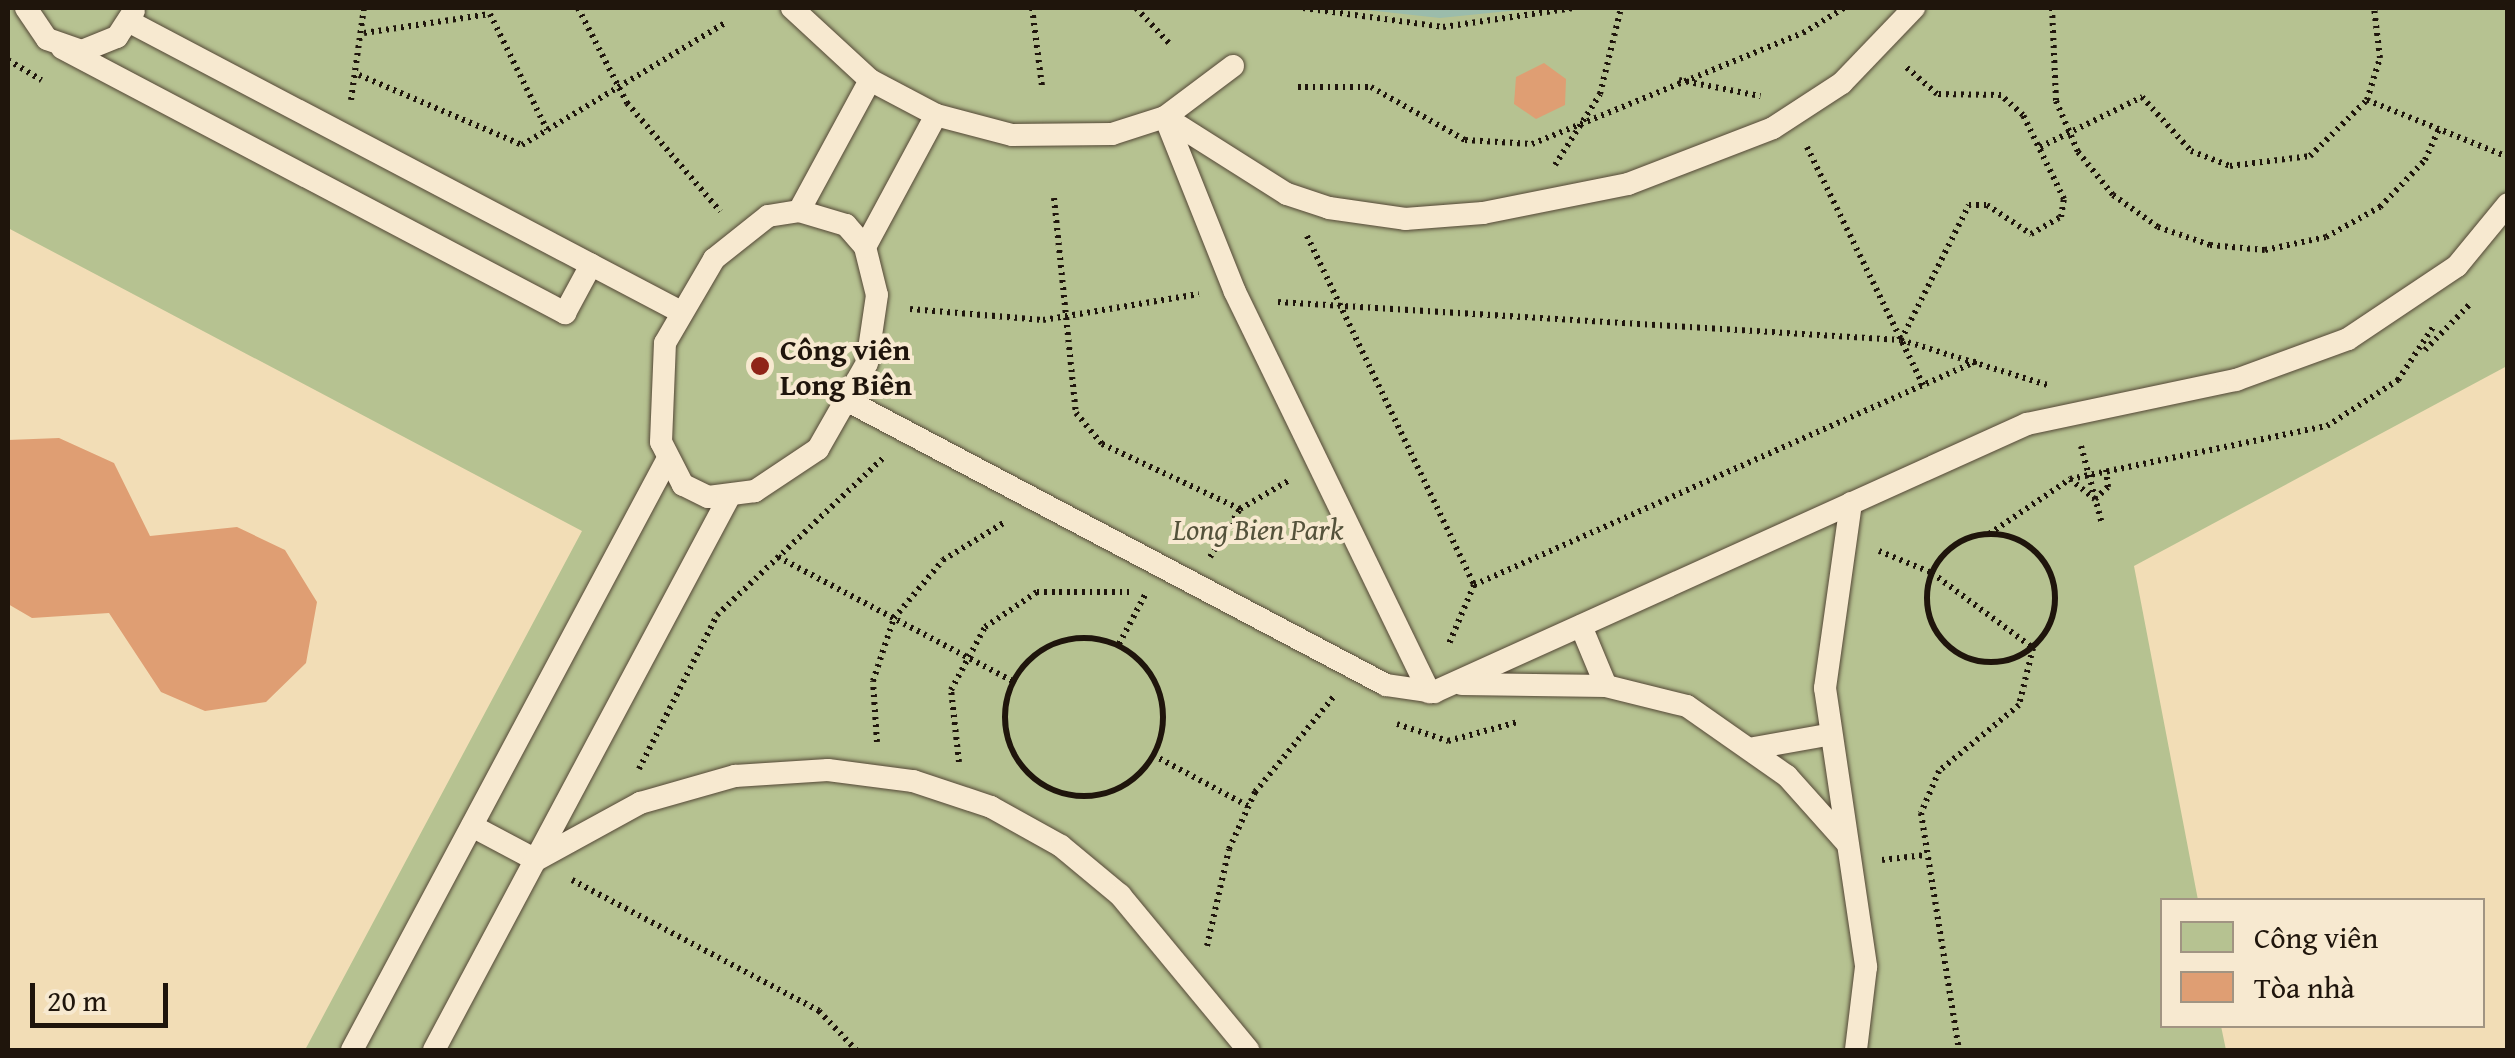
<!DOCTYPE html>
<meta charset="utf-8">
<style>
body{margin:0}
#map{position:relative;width:2515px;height:1058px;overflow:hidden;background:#f2ddb6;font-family:"Gentium Book Plus",serif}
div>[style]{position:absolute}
.green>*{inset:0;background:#b6c291}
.water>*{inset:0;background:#9bbcab}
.building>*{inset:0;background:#df9e73}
.path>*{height:6px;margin-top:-3px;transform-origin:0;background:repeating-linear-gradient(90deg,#1f150c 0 2.5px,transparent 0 7.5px)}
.path>.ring{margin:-3px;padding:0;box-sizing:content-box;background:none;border:6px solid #1f150c;border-radius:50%}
.roads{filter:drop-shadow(0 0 2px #544736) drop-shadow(0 0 2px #544736)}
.service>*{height:22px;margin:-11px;padding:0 11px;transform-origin:11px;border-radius:11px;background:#f7e9d0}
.dots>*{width:28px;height:28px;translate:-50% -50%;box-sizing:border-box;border:5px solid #f7e9d0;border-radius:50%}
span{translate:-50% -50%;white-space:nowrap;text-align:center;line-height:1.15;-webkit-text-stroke:8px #f7e9d0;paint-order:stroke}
.poi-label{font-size:30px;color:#1f150c;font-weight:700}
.left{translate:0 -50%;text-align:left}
.park-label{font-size:30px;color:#54523b;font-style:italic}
.frame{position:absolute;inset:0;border:10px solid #1f150c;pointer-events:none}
.legend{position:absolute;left:2160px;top:898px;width:325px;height:130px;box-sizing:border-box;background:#f7e9d0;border:2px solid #a19482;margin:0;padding:12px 18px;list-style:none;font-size:30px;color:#1f150c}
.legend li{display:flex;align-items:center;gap:20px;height:50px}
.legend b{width:50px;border:2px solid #a19482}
.scale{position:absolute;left:30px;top:983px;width:138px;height:45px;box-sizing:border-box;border:5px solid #1f150c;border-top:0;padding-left:12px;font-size:30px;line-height:35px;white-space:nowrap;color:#1f150c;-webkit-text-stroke:8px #f7e9d0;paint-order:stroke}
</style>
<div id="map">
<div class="green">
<div style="clip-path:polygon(8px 8px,2507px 8px,2507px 366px,2134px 566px,2198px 900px,2162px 900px,2162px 1026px,2221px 1026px,2226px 1050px,305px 1050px,582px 531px,8px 228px)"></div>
</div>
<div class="water">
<div style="clip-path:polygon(1349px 8px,1537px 8px,1440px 18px)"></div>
</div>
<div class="building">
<div style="clip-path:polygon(1544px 63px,1566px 79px,1565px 105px,1536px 119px,1514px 104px,1516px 77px)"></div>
<div style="clip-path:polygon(59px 438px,114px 463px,150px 536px,237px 527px,285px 550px,317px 602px,306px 663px,266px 702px,205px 711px,161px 692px,109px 613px,32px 618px,8px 604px,8px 440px)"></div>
</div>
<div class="path">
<div style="left:578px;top:8px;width:107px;rotate:62.7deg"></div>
<div style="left:627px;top:103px;width:143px;rotate:49.3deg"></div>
<div style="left:1032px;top:8px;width:79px;rotate:82.7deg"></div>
<div style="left:1136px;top:8px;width:48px;rotate:46.7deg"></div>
<div style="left:1303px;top:8px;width:141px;rotate:7.7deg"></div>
<div style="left:1443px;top:27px;width:132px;rotate:-8.3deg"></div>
<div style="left:2052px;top:8px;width:93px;rotate:87.5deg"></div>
<div style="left:2056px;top:101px;width:56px;rotate:66.7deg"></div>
<div style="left:2078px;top:152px;width:55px;rotate:50.9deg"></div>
<div style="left:2113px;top:195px;width:55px;rotate:35.4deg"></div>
<div style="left:2158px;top:227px;width:55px;rotate:19.1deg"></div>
<div style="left:2210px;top:245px;width:55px;rotate:5.2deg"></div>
<div style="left:2265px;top:250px;width:62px;rotate:-12deg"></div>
<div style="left:2326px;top:237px;width:62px;rotate:-29.1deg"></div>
<div style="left:2380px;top:207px;width:65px;rotate:-46.2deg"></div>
<div style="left:2425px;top:160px;width:34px;rotate:-66deg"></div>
<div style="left:364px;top:33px;width:127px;rotate:-8.6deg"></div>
<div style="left:490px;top:14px;width:129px;rotate:63.8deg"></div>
<div style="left:8px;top:60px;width:39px;rotate:31deg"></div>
<div style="left:359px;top:75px;width:177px;rotate:23.2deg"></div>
<div style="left:522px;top:145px;width:239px;rotate:-31deg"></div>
<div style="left:1679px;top:80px;width:83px;rotate:11.2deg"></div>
<div style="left:1298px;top:87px;width:73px"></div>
<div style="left:1371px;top:87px;width:108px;rotate:29.4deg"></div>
<div style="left:1465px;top:140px;width:67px;rotate:3.4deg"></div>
<div style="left:1532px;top:144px;width:293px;rotate:-22.3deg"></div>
<div style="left:1803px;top:33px;width:48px;rotate:-31.4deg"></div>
<div style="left:351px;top:100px;width:93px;rotate:-82deg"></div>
<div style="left:2367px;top:100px;width:152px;rotate:22deg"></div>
<div style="left:1807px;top:147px;width:265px;rotate:64deg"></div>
<div style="left:2040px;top:147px;width:114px;rotate:-26.1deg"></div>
<div style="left:2142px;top:97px;width:73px;rotate:47.8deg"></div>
<div style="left:2191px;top:151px;width:42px;rotate:21deg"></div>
<div style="left:2230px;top:166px;width:81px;rotate:-7.1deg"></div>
<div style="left:2310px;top:156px;width:80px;rotate:-44.5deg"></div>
<div style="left:2367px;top:100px;width:44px;rotate:-72.8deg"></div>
<div style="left:2380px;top:58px;width:50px;rotate:-96.8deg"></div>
<div style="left:1555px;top:165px;width:84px;rotate:-57.6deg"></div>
<div style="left:1600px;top:94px;width:89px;rotate:-76.3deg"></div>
<div style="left:1054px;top:198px;width:216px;rotate:84.2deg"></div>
<div style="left:1076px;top:413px;width:40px;rotate:50deg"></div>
<div style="left:1102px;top:444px;width:153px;rotate:25.2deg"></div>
<div style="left:1307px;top:236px;width:387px;rotate:64.4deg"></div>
<div style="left:1474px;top:585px;width:66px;rotate:113.1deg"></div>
<div style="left:1278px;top:302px;width:624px;rotate:3.49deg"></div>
<div style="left:1901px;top:340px;width:153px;rotate:17.1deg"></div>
<div style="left:910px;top:309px;width:133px;rotate:4.7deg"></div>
<div style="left:1043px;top:320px;width:158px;rotate:-9.5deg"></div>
<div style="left:1901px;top:340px;width:151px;rotate:-63.3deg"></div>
<div style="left:1969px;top:205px;width:18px"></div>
<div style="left:1987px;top:205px;width:53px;rotate:33.4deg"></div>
<div style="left:2031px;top:234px;width:34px;rotate:-30deg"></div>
<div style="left:2061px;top:217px;width:18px;rotate:-81deg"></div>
<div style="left:2064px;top:199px;width:93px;rotate:-116deg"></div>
<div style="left:2023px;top:115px;width:30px;rotate:-138deg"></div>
<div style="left:2001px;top:95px;width:64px;rotate:-179.1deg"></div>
<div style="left:1937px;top:94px;width:43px;rotate:-138.8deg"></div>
<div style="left:2425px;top:350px;width:67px;rotate:-45.6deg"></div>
<div style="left:2081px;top:446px;width:81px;rotate:74.9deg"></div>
<div style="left:2070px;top:479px;width:32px;rotate:39deg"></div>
<div style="left:2095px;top:499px;width:18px;rotate:-43deg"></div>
<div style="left:2108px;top:487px;width:19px;rotate:-96deg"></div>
<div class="ring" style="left:1927px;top:534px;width:122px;height:122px"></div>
<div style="left:1989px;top:534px;width:98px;rotate:-34.2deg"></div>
<div style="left:2070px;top:479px;width:262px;rotate:-11.7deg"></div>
<div style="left:2327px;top:426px;width:85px;rotate:-32.9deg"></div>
<div style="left:2398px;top:380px;width:67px;rotate:-56.5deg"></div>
<div style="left:1879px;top:551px;width:57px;rotate:22.5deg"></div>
<div style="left:1932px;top:573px;width:126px;rotate:36.6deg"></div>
<div style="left:2033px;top:648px;width:59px;rotate:103.8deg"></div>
<div style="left:2019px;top:705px;width:104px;rotate:140.5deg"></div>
<div style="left:1939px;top:771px;width:46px;rotate:113.2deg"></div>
<div style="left:1921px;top:813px;width:240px;rotate:80.9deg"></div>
<div style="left:778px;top:557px;width:267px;rotate:27.9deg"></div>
<div style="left:1210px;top:557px;width:57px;rotate:-58deg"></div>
<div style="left:1240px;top:509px;width:56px;rotate:-30.3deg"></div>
<div style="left:1474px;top:585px;width:553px;rotate:-24.02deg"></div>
<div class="ring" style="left:1005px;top:638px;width:152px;height:152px"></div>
<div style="left:1119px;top:644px;width:58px;rotate:-62.1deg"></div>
<div style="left:1397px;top:724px;width:54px;rotate:18.4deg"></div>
<div style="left:1448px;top:741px;width:73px;rotate:-15.2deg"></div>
<div style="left:877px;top:742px;width:61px;rotate:-93.8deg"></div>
<div style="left:873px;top:681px;width:66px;rotate:-71.6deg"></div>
<div style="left:894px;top:618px;width:76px;rotate:-49.8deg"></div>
<div style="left:943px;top:560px;width:73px;rotate:-31.5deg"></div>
<div style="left:1153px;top:755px;width:108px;rotate:28.2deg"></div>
<div style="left:959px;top:762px;width:72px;rotate:-96.3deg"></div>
<div style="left:951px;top:690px;width:72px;rotate:-61.6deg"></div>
<div style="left:985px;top:627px;width:63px;rotate:-33.9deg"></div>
<div style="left:1037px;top:592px;width:92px"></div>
<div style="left:639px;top:769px;width:173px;rotate:-63.1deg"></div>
<div style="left:717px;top:615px;width:228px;rotate:-43.4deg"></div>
<div style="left:1882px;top:860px;width:43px;rotate:-6.6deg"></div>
<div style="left:572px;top:880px;width:280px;rotate:27.9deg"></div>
<div style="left:819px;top:1011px;width:54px;rotate:46.5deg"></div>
<div style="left:1207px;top:946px;width:99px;rotate:-77.2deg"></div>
<div style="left:1229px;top:849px;width:63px;rotate:-65.5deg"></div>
<div style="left:1255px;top:792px;width:124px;rotate:-50.5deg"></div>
</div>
<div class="roads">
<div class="service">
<div style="left:26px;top:8px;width:37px;rotate:56deg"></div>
<div style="left:47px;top:39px;width:37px;rotate:19deg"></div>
<div style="left:82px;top:51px;width:38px;rotate:-22deg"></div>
<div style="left:117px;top:37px;width:31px;rotate:-57deg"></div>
<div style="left:792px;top:8px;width:106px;rotate:42.7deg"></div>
<div style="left:870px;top:80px;width:75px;rotate:27.9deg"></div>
<div style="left:936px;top:115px;width:79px;rotate:14.7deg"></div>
<div style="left:1012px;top:135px;width:100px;rotate:-0.6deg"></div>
<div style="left:1112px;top:134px;width:56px;rotate:-17.8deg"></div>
<div style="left:1165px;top:117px;width:85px;rotate:-36.9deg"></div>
<div style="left:130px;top:22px;width:620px;rotate:27.76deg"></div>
<div style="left:62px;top:48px;width:569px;rotate:27.78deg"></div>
<div style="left:565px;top:313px;width:55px;rotate:-61.6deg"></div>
<div style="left:1165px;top:117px;width:144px;rotate:32.3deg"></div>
<div style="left:1287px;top:194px;width:44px;rotate:18.4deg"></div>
<div style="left:1329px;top:208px;width:77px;rotate:8.2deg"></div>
<div style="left:1405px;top:219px;width:78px;rotate:-4.4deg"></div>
<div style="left:1483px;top:213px;width:148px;rotate:-11.3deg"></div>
<div style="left:1628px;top:184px;width:155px;rotate:-21.1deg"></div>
<div style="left:1773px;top:128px;width:82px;rotate:-33.1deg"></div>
<div style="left:1842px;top:83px;width:104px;rotate:-46.2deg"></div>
<div style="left:1165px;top:117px;width:188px;rotate:68.2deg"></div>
<div style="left:1235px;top:292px;width:445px;rotate:64.1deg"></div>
<div style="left:799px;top:211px;width:49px;rotate:16.6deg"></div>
<div style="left:846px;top:225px;width:29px;rotate:49deg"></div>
<div style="left:865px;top:247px;width:49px;rotate:76deg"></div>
<div style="left:877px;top:295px;width:69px;rotate:98.4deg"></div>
<div style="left:867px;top:363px;width:99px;rotate:119.7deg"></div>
<div style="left:818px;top:449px;width:76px;rotate:146.3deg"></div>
<div style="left:755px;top:491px;width:47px;rotate:172.7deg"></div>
<div style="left:708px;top:497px;width:28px;rotate:-154deg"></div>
<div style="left:683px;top:485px;width:48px;rotate:-117.1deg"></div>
<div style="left:661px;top:442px;width:99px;rotate:-87.7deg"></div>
<div style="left:665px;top:343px;width:97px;rotate:-59.7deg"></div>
<div style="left:714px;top:259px;width:69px;rotate:-38.5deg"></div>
<div style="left:768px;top:216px;width:31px;rotate:-9deg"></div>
<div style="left:799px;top:211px;width:149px;rotate:-61.5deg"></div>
<div style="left:865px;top:247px;width:150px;rotate:-61.7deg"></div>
<div style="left:850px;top:402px;width:606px;rotate:27.83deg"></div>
<div style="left:1386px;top:685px;width:49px;rotate:8.3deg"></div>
<div style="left:1434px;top:692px;width:651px;rotate:-24.32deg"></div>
<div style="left:2027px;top:424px;width:214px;rotate:-11.9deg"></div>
<div style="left:2236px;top:380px;width:119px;rotate:-20.1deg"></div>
<div style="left:2348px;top:339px;width:131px;rotate:-33.8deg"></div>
<div style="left:2457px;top:266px;width:80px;rotate:-50.6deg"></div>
<div style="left:1851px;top:503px;width:187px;rotate:98deg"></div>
<div style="left:1825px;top:688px;width:282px;rotate:81.6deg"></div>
<div style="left:1866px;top:967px;width:84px;rotate:96.9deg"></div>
<div style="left:1581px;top:626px;width:65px;rotate:67.4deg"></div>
<div style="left:1462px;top:684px;width:144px;rotate:0.8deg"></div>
<div style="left:1606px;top:686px;width:83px;rotate:13.9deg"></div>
<div style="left:1687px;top:706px;width:122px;rotate:35deg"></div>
<div style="left:1787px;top:776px;width:89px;rotate:48.2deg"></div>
<div style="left:1754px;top:748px;width:74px;rotate:-10.1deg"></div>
<div style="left:472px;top:826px;width:72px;rotate:28deg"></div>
<div style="left:536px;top:860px;width:119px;rotate:-28.7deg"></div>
<div style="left:640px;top:803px;width:99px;rotate:-15.9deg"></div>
<div style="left:735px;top:776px;width:93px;rotate:-3.7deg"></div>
<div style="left:828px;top:770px;width:86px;rotate:7.4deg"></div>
<div style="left:913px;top:781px;width:82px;rotate:18.4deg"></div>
<div style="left:991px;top:807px;width:80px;rotate:29.1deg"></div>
<div style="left:1061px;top:846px;width:77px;rotate:39.7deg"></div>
<div style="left:1120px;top:895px;width:201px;rotate:50.4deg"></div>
<div style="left:352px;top:1050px;width:669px;rotate:-61.9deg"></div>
<div style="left:434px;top:1050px;width:625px;rotate:-61.92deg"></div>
</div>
</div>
<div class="dots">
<div style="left:760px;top:366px;background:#8f2418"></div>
</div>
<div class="poi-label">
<span class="left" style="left:780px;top:366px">Công viên<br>Long Biên</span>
</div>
<div class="park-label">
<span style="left:1258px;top:529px">Long Bien Park</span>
</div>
<div class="frame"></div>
<ul class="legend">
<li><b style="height:28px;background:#b6c291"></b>Công viên</li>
<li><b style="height:28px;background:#df9e73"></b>Tòa nhà</li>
</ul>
<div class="scale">20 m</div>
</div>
